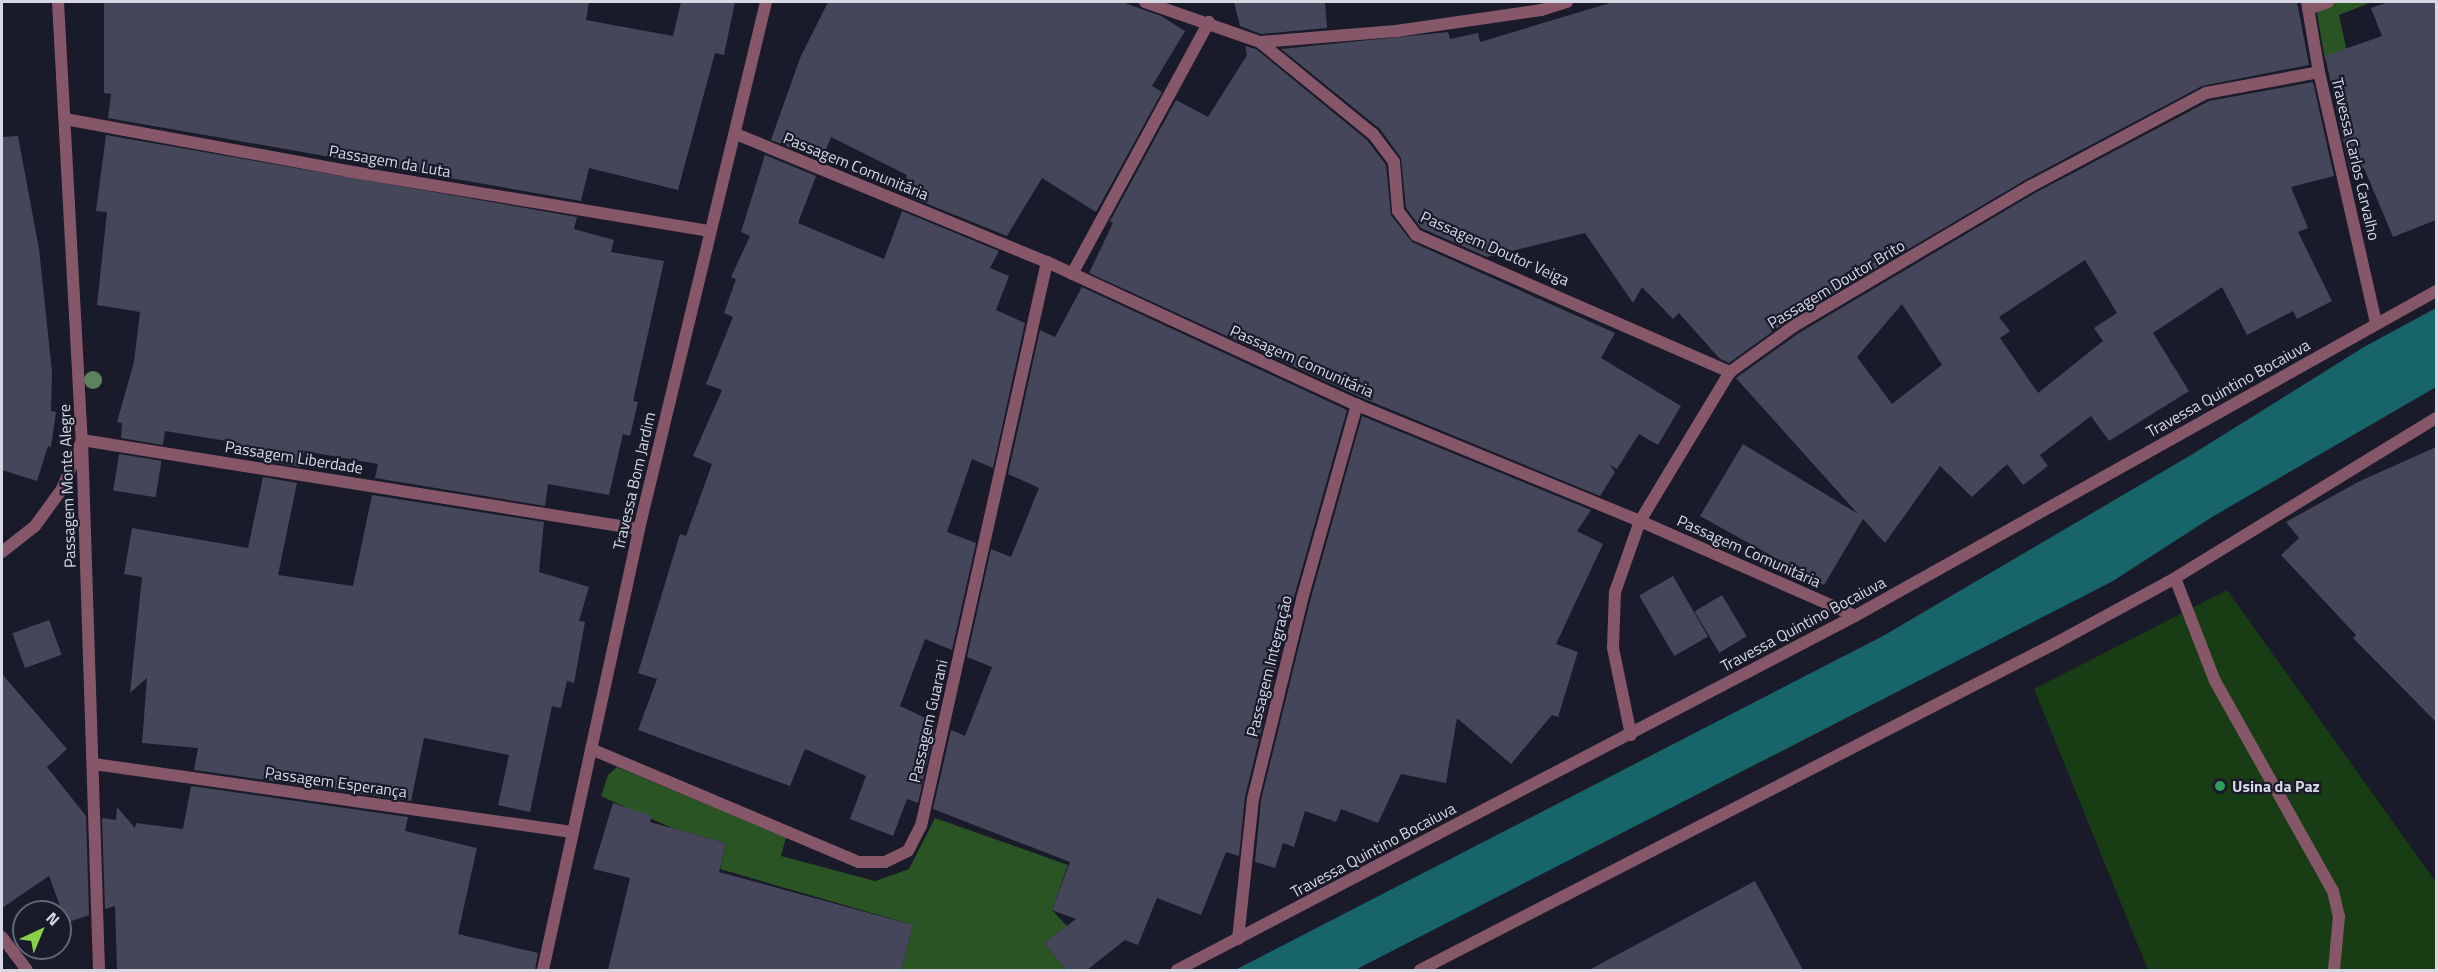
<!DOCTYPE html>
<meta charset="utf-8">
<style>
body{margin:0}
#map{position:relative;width:2438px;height:972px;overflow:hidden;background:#191a2a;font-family:"Titillium Web",sans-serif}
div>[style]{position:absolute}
.green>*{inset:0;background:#183c13}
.forest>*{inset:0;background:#2a5424}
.water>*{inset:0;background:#176569}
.building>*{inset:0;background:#454659;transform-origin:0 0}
.lane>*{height:12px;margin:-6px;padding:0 6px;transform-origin:6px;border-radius:6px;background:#865769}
.street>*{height:12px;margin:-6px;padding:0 6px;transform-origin:6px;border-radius:6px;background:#865769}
.trees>*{width:18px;height:18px;margin:-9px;border-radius:50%;background:#5e8160}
.dots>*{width:16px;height:16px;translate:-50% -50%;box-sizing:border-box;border:3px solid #191a2a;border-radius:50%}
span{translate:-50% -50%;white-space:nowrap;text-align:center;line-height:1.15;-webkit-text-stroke:4.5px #191a2a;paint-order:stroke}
.street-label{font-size:16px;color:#d7d8e4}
.poi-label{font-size:16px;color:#d7d8e4;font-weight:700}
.left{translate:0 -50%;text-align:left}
.frame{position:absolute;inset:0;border:3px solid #d7d8e4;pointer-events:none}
.north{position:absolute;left:12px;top:900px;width:60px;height:60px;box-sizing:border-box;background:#191a2a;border:2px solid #656674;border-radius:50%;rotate:44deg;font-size:16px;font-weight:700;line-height:24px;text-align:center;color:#d7d8e4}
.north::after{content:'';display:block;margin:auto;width:21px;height:27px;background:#88cf4a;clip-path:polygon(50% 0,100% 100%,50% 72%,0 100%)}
</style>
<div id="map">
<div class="green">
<div style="clip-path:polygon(2227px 590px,2436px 882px,2436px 970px,2148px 970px,2034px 689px)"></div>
</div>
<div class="forest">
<div style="clip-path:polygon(2315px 2px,2372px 2px,2339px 15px,2347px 52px,2325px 60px)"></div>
<div style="clip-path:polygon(617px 767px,786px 837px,781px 856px,875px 881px,909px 869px,935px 818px,1068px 865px,1052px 910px,1067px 926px,1044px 943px,1066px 970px,901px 970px,913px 925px,720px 869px,726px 843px,672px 828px,601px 796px,608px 775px)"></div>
</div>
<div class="water">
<div style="clip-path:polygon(2436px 308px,2436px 387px,2212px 517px,2113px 581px,1355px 970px,1235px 970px,1883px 636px,2191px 455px,2364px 347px)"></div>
</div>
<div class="building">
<div style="clip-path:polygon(104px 2px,589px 2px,586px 20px,673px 36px,681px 2px,735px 2px,724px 55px,715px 53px,678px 190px,589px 168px,581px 201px,108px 118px,111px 94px,104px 93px)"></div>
<div style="clip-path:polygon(828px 2px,1122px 2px,1161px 16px,1185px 31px,1152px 86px,1162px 92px,1096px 212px,1042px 178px,1007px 236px,908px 196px,914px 182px,906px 178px,907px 175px,831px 137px,822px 160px,771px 140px,800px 58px)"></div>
<div style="clip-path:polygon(1234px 2px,1325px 2px,1327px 28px,1261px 34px,1240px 26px)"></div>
<div style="clip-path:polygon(1613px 2px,2297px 2px,2309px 65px,2202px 86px,2027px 179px,1790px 319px,1729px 363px,1719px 358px,1679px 313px,1673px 319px,1642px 287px,1633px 303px,1585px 233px,1487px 257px,1421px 228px,1406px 208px,1401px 158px,1380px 129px,1281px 49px,1448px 32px,1450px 39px,1478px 33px,1480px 42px)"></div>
<div style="clip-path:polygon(2389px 2px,2436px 2px,2436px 220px,2393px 237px,2364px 168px,2350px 171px,2325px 56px,2382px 36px,2371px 8px)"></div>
<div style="clip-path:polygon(1245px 46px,1256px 49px,1367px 140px,1386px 165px,1391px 215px,1412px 242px,1615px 333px,1601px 358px,1681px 406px,1658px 445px,1639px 434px,1617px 469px,1610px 465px,1615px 472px,1600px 496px,1360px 397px,1089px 273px,1113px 223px,1110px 221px,1176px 100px,1208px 117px,1247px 55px)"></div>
<div style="clip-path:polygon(evenodd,2313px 82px,2334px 176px,2291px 187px,2308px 228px,2298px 232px,2332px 301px,2297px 319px,2293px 311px,2247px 335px,2222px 287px,2153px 333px,2189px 391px,2109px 441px,2091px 416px,2040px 455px,2048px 466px,2023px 485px,2007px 464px,1972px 497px,1940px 466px,1885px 543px,1863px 519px,1824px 585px,1700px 516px,1743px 444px,1858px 514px,1736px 378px,1799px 333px,2035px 193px,2209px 101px,2313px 82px,2085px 260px,2117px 313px,2094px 328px,2103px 341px,2038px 393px,2000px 338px,2010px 331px,1999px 317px,2085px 260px,2313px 82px,1902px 304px,1942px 365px,1892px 404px,1857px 357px,1902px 304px)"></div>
<div style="clip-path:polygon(106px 135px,577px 217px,574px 229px,614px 240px,611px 252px,664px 261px,633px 401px,638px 402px,630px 436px,623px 434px,609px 495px,548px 484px,545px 506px,375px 478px,378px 464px,304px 451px,301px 467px,266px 461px,267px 454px,238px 449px,239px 443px,165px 431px,163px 445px,121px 438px,122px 423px,117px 422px,134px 362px,140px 312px,97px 305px,107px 212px,96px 211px)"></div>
<div style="clip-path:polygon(18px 136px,39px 249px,52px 372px,51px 411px,56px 412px,51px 447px,48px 446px,37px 481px,2px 470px,2px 137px)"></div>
<div style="clip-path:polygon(765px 155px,816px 176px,798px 223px,884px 259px,902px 211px,999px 251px,990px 268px,1009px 276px,996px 310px,1025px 323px,993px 468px,972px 459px,947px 532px,976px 543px,952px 650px,925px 639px,900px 706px,936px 723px,918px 803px,907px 799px,893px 836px,850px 819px,866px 776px,805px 749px,790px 786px,638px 730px,657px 679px,638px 673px,680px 534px,686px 536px,712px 464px,693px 456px,722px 390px,706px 384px,733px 317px,724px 313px,736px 279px,731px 277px,750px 236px,741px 232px)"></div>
<div style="clip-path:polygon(1082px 287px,1347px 410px,1294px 597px,1245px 797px,1239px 856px,1226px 852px,1201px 915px,1157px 898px,1138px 945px,1125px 940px,1087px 970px,1066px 970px,1044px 943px,1076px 919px,1052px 910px,1070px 862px,933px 809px,951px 730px,965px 736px,992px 667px,967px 657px,991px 549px,1011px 557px,1039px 488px,1008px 474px,1040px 330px,1055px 337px)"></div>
<div style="clip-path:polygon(1362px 416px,1591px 510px,1577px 531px,1603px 544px,1556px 644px,1578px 652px,1558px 717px,1552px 715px,1511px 764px,1457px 718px,1446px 783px,1401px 774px,1378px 823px,1341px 809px,1336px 822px,1305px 811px,1294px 847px,1283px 843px,1275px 868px,1255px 862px,1261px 800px,1310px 601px)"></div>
<div style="clip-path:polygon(2436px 447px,2436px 722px,2353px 638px,2356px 635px,2281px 555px,2299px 538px,2286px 522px,2358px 482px)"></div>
<div style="left:119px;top:454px;width:43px;height:37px;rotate:9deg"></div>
<div style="clip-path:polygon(263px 477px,297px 483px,278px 575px,353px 586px,372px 495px,544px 522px,539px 572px,589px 587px,579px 621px,585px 622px,574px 683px,567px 681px,561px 708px,552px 706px,530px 812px,498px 805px,509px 755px,424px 738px,411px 801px,194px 770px,198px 748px,142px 743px,147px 678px,130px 693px,142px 577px,124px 574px,132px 528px,248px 548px)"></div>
<div style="left:1673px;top:576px;width:70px;height:39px;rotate:60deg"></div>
<div style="left:1722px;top:595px;width:48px;height:32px;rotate:59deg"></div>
<div style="left:49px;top:620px;width:37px;height:39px;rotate:70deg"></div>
<div style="clip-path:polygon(2px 674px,67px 749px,47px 767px,86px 816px,89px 915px,66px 923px,49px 876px,2px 908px)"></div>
<div style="clip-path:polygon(191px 786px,408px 817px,405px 831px,477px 848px,458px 934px,538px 953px,535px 970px,117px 970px,115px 906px,105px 909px,102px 818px,116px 820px,117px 807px,135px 828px,136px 823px,183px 829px)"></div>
<div style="clip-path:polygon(613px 803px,652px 816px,650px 822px,726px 843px,719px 872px,913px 925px,901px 970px,608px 970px,630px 878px,593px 869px)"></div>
<div style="clip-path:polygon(1755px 881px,1803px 970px,1589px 970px)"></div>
</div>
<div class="lane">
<div style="left:2175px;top:578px;width:110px;rotate:68.8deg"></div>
<div style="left:2215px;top:681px;width:241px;rotate:60.7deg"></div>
<div style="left:2333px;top:891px;width:26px;rotate:77deg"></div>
<div style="left:2339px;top:916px;width:54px;rotate:95.3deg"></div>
</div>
<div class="street">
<div style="left:58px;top:2px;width:439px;rotate:86.9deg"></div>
<div style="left:82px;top:440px;width:530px;rotate:88.16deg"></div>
<div style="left:1145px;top:2px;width:122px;rotate:19.2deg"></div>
<div style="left:1260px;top:42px;width:146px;rotate:39.2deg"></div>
<div style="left:1373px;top:134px;width:35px;rotate:53deg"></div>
<div style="left:1394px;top:162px;width:49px;rotate:85.3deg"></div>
<div style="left:1398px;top:211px;width:30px;rotate:53deg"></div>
<div style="left:1416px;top:235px;width:343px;rotate:23.6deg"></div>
<div style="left:2307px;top:2px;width:71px;rotate:80.3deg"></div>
<div style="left:2319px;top:72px;width:257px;rotate:77.2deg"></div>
<div style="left:2308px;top:9px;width:21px;rotate:-19deg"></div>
<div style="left:1260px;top:42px;width:136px;rotate:-4.6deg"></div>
<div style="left:1396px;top:31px;width:147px;rotate:-8.2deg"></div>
<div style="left:1541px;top:10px;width:27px;rotate:-17deg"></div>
<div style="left:65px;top:119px;width:287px;rotate:10.4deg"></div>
<div style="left:347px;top:171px;width:368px;rotate:9.4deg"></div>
<div style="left:736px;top:134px;width:336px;rotate:22.4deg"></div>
<div style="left:1047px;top:262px;width:341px;rotate:24.8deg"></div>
<div style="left:1357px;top:405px;width:306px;rotate:22.3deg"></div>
<div style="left:1640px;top:521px;width:235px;rotate:23.8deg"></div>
<div style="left:1072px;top:274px;width:287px;rotate:-61.5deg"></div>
<div style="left:2px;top:552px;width:42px;rotate:-38.2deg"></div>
<div style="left:35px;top:526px;width:46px;rotate:-53.9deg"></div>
<div style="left:62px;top:489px;width:53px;rotate:-67.8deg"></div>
<div style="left:82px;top:440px;width:564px;rotate:9.08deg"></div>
<div style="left:1631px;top:735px;width:89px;rotate:-101.7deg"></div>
<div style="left:1613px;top:648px;width:56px;rotate:-88deg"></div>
<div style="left:1615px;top:592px;width:75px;rotate:-70.6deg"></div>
<div style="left:1640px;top:521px;width:174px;rotate:-58.9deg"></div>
<div style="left:1730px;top:372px;width:79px;rotate:-35.7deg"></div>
<div style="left:1794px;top:326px;width:275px;rotate:-30.6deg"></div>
<div style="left:2031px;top:186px;width:198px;rotate:-28deg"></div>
<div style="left:2206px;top:93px;width:115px;rotate:-10.5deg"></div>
<div style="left:591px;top:749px;width:291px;rotate:22.9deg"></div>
<div style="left:859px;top:862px;width:26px"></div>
<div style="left:885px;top:862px;width:25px;rotate:-26deg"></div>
<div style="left:908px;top:851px;width:28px;rotate:-63deg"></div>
<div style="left:921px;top:826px;width:578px;rotate:-77.41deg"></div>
<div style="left:94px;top:764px;width:483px;rotate:8.1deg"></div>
<div style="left:2px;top:937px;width:41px;rotate:52.9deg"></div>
<div style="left:1238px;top:939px;width:141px;rotate:-83.9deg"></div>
<div style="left:1253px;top:799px;width:206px;rotate:-76.2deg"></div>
<div style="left:1302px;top:599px;width:202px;rotate:-74.2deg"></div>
<div style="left:543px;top:970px;width:451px;rotate:-77.7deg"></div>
<div style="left:639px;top:529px;width:542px;rotate:-76.45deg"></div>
<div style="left:1177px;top:970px;width:765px;rotate:-27.57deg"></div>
<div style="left:1855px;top:616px;width:666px;rotate:-29.22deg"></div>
<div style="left:1420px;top:970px;width:715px;rotate:-27.21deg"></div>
<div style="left:2056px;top:643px;width:136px;rotate:-28.6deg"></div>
<div style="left:2175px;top:578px;width:306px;rotate:-31.5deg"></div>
</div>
<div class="trees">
<div style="left:93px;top:380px"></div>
</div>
<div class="dots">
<div style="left:2220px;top:786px;background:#2e9e5b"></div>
</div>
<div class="street-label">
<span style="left:2356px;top:159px;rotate:77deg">Travessa Carlos Carvalho</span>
<span style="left:390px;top:161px;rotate:10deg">Passagem da Luta</span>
<span style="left:856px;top:166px;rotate:22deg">Passagem Comunitária</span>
<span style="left:1495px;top:248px;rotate:24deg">Passagem Doutor Veiga</span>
<span style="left:1836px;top:284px;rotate:-31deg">Passagem Doutor Brito</span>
<span style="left:1302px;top:361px;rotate:24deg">Passagem Comunitária</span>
<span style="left:2228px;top:388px;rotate:-29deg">Travessa Quintino Bocaiuva</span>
<span style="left:294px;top:457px;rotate:9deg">Passagem Liberdade</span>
<span style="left:634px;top:481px;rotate:-77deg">Travessa Bom Jardim</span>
<span style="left:67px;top:486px;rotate:-92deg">Passagem Monte Alegre</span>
<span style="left:1749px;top:551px;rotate:24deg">Passagem Comunitária</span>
<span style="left:1803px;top:624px;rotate:-28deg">Travessa Quintino Bocaiuva</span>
<span style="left:1269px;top:666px;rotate:-76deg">Passagem Integração</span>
<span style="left:928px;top:721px;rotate:-77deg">Passagem Guarani</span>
<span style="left:336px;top:782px;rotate:8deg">Passagem Esperança</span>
<span style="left:1373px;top:850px;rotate:-28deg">Travessa Quintino Bocaiuva</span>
</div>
<div class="poi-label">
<span class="left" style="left:2232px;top:786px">Usina da Paz</span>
</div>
<div class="frame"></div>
<div class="north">N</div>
</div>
